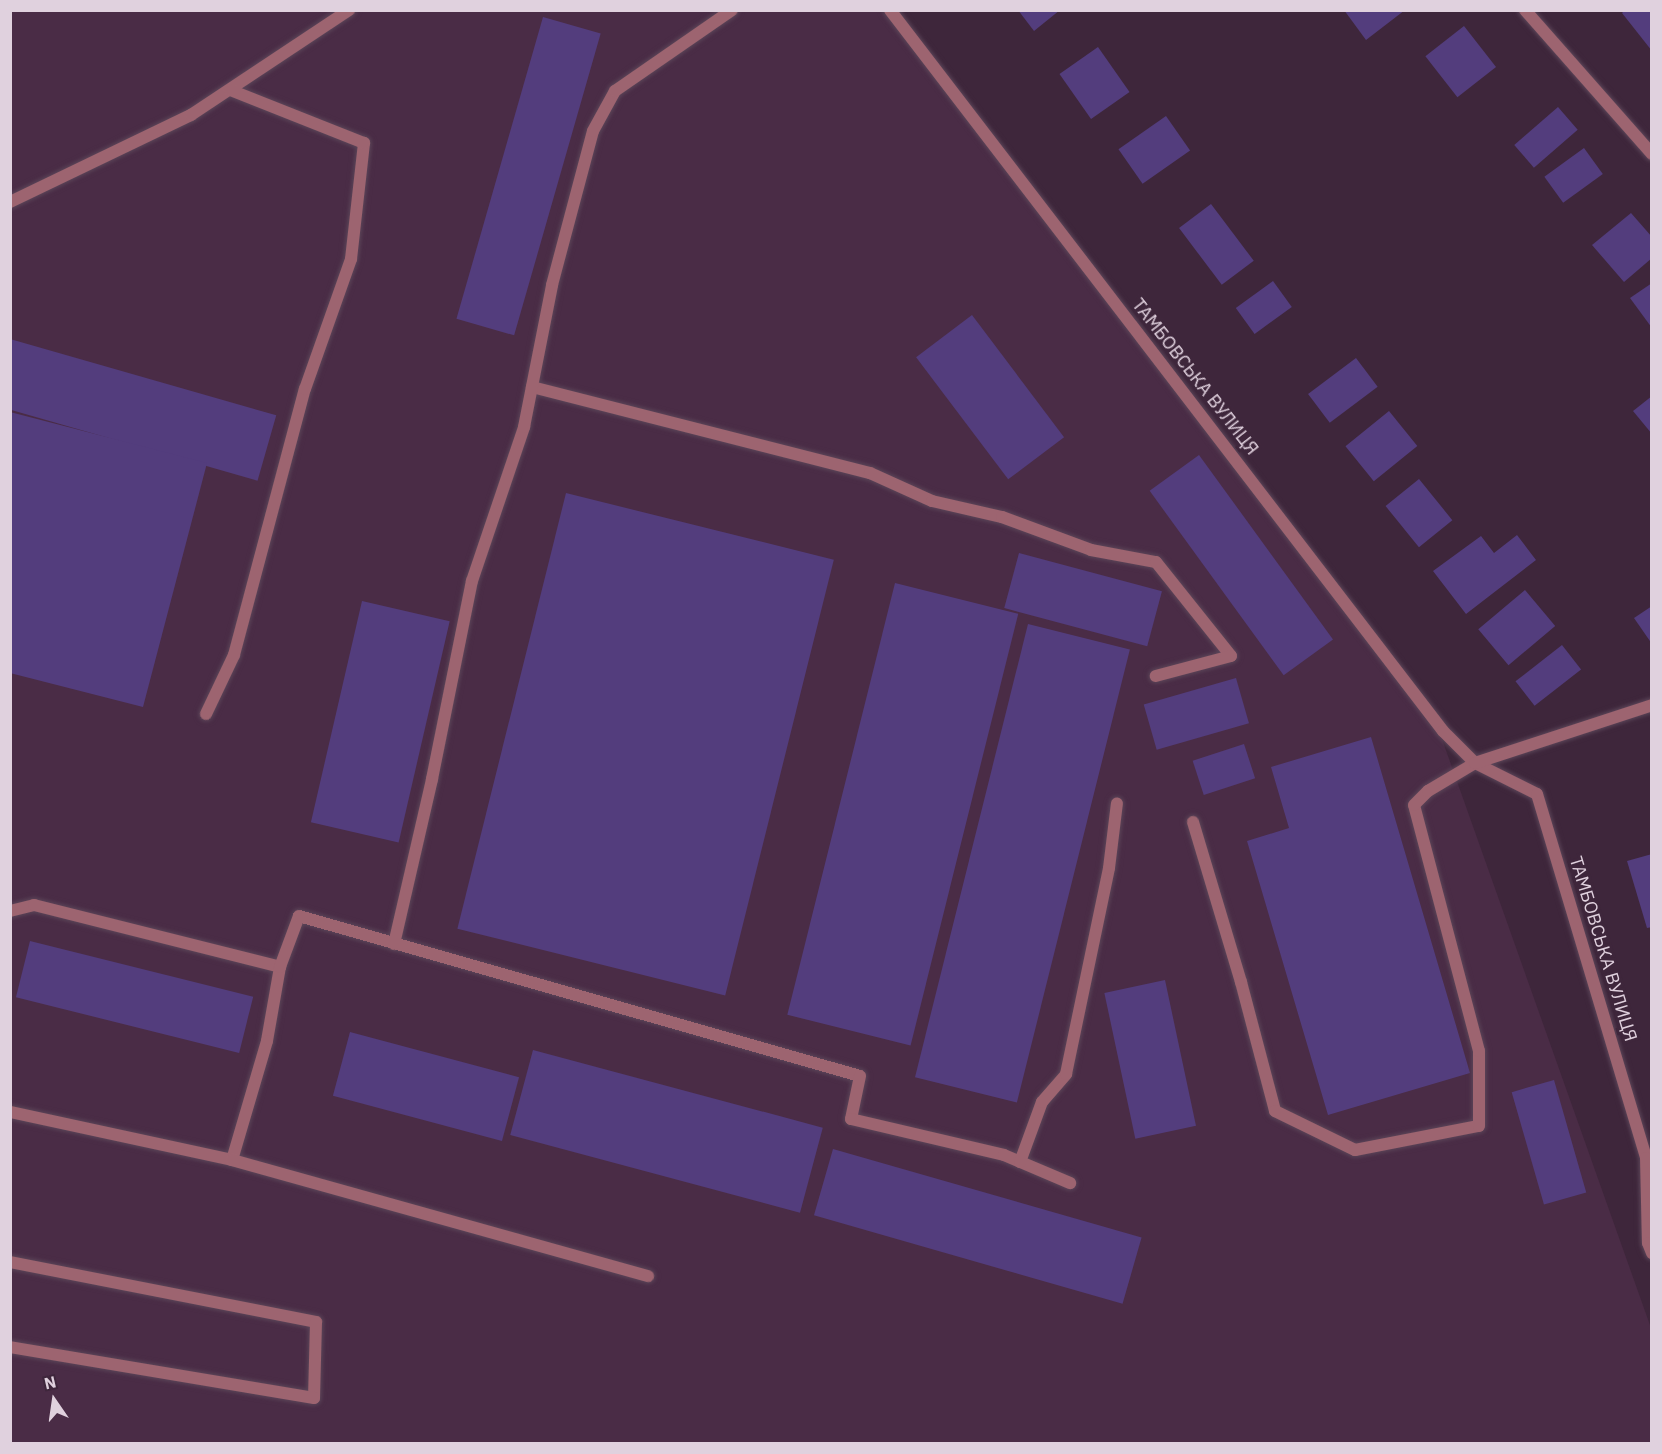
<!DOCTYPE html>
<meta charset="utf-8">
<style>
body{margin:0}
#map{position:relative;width:1662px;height:1454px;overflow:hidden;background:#3e263b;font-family:"IBM Plex Sans",sans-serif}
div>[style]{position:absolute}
.built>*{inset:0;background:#4a2c46}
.building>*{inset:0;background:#533d7d;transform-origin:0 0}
.roads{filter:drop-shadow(0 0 2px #5b4558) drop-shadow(0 0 2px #5b4558)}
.lane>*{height:12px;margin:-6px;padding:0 6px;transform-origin:6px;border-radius:6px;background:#9d6470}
.street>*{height:12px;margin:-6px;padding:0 6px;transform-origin:6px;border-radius:6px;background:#9d6470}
span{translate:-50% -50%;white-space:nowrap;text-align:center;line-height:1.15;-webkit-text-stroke:6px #3e263b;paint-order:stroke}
.street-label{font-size:18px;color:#e0d1de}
.frame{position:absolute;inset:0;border:12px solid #e0d1de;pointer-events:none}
.north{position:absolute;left:24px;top:1370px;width:60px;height:60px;-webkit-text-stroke:4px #3e263b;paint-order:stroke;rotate:347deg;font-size:16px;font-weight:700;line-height:24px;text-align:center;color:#e0d1de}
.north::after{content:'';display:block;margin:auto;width:21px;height:27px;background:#e0d1de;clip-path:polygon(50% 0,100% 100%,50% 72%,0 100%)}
</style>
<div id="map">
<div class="built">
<div style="clip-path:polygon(10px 11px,894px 11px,1437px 725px,1651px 1328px,1651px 1443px,11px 1443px)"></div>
</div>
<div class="building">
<div style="clip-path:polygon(1018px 10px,1060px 10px,1034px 31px)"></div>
<div style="clip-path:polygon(1344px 10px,1405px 10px,1366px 40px)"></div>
<div style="clip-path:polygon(1625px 10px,1652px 10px,1652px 51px,1622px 13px)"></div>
<div style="left:543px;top:17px;width:60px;height:314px;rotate:16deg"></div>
<div style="left:1464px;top:26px;width:52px;height:49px;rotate:52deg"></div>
<div style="left:1098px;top:47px;width:55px;height:47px;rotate:55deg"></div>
<div style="left:1558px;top:107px;width:30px;height:58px;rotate:49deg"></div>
<div style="left:1166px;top:116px;width:42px;height:58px;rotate:55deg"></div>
<div style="left:1584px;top:148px;width:32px;height:49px;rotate:54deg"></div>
<div style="left:1211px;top:204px;width:71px;height:40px;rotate:53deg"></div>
<div style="clip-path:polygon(1631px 213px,1652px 237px,1652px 258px,1624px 282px,1592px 245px)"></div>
<div style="left:1273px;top:281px;width:32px;height:46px;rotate:54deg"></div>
<div style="clip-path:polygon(1652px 283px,1652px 328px,1630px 298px)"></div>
<div style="left:972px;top:315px;width:153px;height:70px;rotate:53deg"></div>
<div style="left:10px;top:339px;width:277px;height:68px;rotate:16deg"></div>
<div style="left:1356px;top:358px;width:36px;height:60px;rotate:53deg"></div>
<div style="clip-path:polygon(1652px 396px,1652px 434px,1633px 411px)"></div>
<div style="left:1389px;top:411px;width:45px;height:56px;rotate:51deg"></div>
<div style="clip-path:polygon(10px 412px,207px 463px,143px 707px,10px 673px)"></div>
<div style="left:1199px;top:455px;width:228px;height:61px;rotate:54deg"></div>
<div style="left:1419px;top:479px;width:53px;height:43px;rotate:51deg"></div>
<div style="left:566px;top:493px;width:276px;height:449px;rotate:14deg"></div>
<div style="clip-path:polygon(1517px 535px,1536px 560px,1466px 614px,1433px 571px,1481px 536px,1494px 553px)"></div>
<div style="left:1019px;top:553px;width:148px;height:57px;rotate:15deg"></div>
<div style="left:895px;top:583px;width:127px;height:445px;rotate:14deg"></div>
<div style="left:1525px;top:590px;width:47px;height:61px;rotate:50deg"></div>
<div style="left:362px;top:601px;width:90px;height:227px;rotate:13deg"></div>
<div style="clip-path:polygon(1652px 606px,1652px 644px,1634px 618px)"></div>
<div style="left:1028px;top:624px;width:105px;height:467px;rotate:14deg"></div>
<div style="left:1562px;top:645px;width:31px;height:59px;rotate:52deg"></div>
<div style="left:1236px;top:678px;width:47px;height:96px;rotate:74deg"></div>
<div style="clip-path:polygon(1371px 737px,1470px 1073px,1328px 1115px,1247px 841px,1289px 828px,1271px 767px)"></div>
<div style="left:1244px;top:744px;width:36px;height:54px;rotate:72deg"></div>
<div style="clip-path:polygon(1652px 854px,1652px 927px,1647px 928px,1627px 861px)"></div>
<div style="left:30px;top:941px;width:230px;height:58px;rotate:14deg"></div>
<div style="left:1165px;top:980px;width:149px;height:62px;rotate:78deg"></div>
<div style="left:350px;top:1032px;width:175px;height:66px;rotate:15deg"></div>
<div style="left:533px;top:1050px;width:300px;height:88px;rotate:15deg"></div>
<div style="left:1554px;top:1080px;width:117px;height:44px;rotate:74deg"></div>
<div style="left:833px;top:1149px;width:321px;height:69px;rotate:16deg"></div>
</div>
<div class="roads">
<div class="lane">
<div style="left:10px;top:202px;width:201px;rotate:-25.7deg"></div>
<div style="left:191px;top:115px;width:190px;rotate:-33.6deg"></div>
<div style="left:532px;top:387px;width:349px;rotate:14.3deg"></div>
<div style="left:870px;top:473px;width:68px;rotate:24.3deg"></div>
<div style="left:932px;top:501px;width:72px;rotate:12.9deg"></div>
<div style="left:1002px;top:517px;width:95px;rotate:20.3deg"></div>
<div style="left:1091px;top:550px;width:66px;rotate:10.5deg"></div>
<div style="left:1156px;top:562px;width:120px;rotate:51.4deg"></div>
<div style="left:1231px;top:656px;width:78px;rotate:165.1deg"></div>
<div style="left:206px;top:714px;width:65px;rotate:-64.6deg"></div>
<div style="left:234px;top:655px;width:275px;rotate:-75.1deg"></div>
<div style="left:305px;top:389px;width:138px;rotate:-70.5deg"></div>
<div style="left:351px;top:259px;width:117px;rotate:-83.6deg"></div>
<div style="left:364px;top:143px;width:144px;rotate:-158.4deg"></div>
<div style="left:1193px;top:822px;width:167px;rotate:73.3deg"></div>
<div style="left:1241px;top:982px;width:133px;rotate:75.2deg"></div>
<div style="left:1275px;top:1111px;width:89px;rotate:26deg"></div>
<div style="left:1355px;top:1150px;width:126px;rotate:-11deg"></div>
<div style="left:1479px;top:1126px;width:75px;rotate:-90deg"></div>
<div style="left:1479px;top:1051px;width:254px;rotate:-104.8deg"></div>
<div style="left:1414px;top:805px;width:20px;rotate:-45deg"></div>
<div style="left:1428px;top:791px;width:55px;rotate:-30.8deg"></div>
<div style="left:10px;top:911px;width:25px;rotate:-14deg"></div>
<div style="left:34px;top:905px;width:254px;rotate:14.1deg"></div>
<div style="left:280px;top:967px;width:75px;rotate:100deg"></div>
<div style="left:267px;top:1041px;width:124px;rotate:106.4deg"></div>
<div style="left:394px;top:944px;width:169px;rotate:-77deg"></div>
<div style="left:432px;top:779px;width:202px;rotate:-78.6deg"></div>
<div style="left:472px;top:581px;width:163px;rotate:-71.3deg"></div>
<div style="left:524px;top:427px;width:145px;rotate:-78.8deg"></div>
<div style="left:552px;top:285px;width:159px;rotate:-75.1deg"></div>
<div style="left:593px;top:131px;width:46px;rotate:-61.2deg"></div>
<div style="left:615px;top:91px;width:142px;rotate:-34.7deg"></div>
<div style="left:280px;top:967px;width:54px;rotate:-69.6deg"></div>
<div style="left:299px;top:916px;width:583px;rotate:15.92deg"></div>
<div style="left:860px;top:1076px;width:44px;rotate:101.8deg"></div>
<div style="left:851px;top:1119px;width:157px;rotate:13.2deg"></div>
<div style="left:1004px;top:1155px;width:72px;rotate:23deg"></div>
<div style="left:10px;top:1112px;width:227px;rotate:12.2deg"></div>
<div style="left:232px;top:1160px;width:432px;rotate:15.6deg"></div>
<div style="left:1020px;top:1162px;width:64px;rotate:-69.9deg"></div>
<div style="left:1042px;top:1102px;width:37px;rotate:-49deg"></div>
<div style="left:1066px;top:1074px;width:210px;rotate:-78.2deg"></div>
<div style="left:1109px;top:868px;width:65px;rotate:-83deg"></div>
<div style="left:10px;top:1262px;width:312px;rotate:11.1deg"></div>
<div style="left:316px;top:1322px;width:76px;rotate:91.5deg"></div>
<div style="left:314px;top:1398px;width:308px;rotate:-170.5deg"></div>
</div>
<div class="street">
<div style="left:890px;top:10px;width:909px;rotate:52.51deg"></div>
<div style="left:1443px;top:731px;width:45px;rotate:45deg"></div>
<div style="left:1475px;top:763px;width:69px;rotate:26.6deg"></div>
<div style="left:1537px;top:794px;width:380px;rotate:73.3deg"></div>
<div style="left:1646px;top:1158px;width:85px;rotate:88.7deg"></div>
<div style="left:1648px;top:1243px;width:11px;rotate:68deg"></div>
<div style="left:1525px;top:10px;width:192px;rotate:48.6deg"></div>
<div style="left:1475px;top:763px;width:186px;rotate:-18.1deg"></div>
</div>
</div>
<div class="street-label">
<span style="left:1195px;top:377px;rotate:52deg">ТАМБОВСЬКА ВУЛИЦЯ</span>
<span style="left:1603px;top:949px;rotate:73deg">ТАМБОВСЬКА ВУЛИЦЯ</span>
</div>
<div class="frame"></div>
<div class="north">N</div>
</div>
